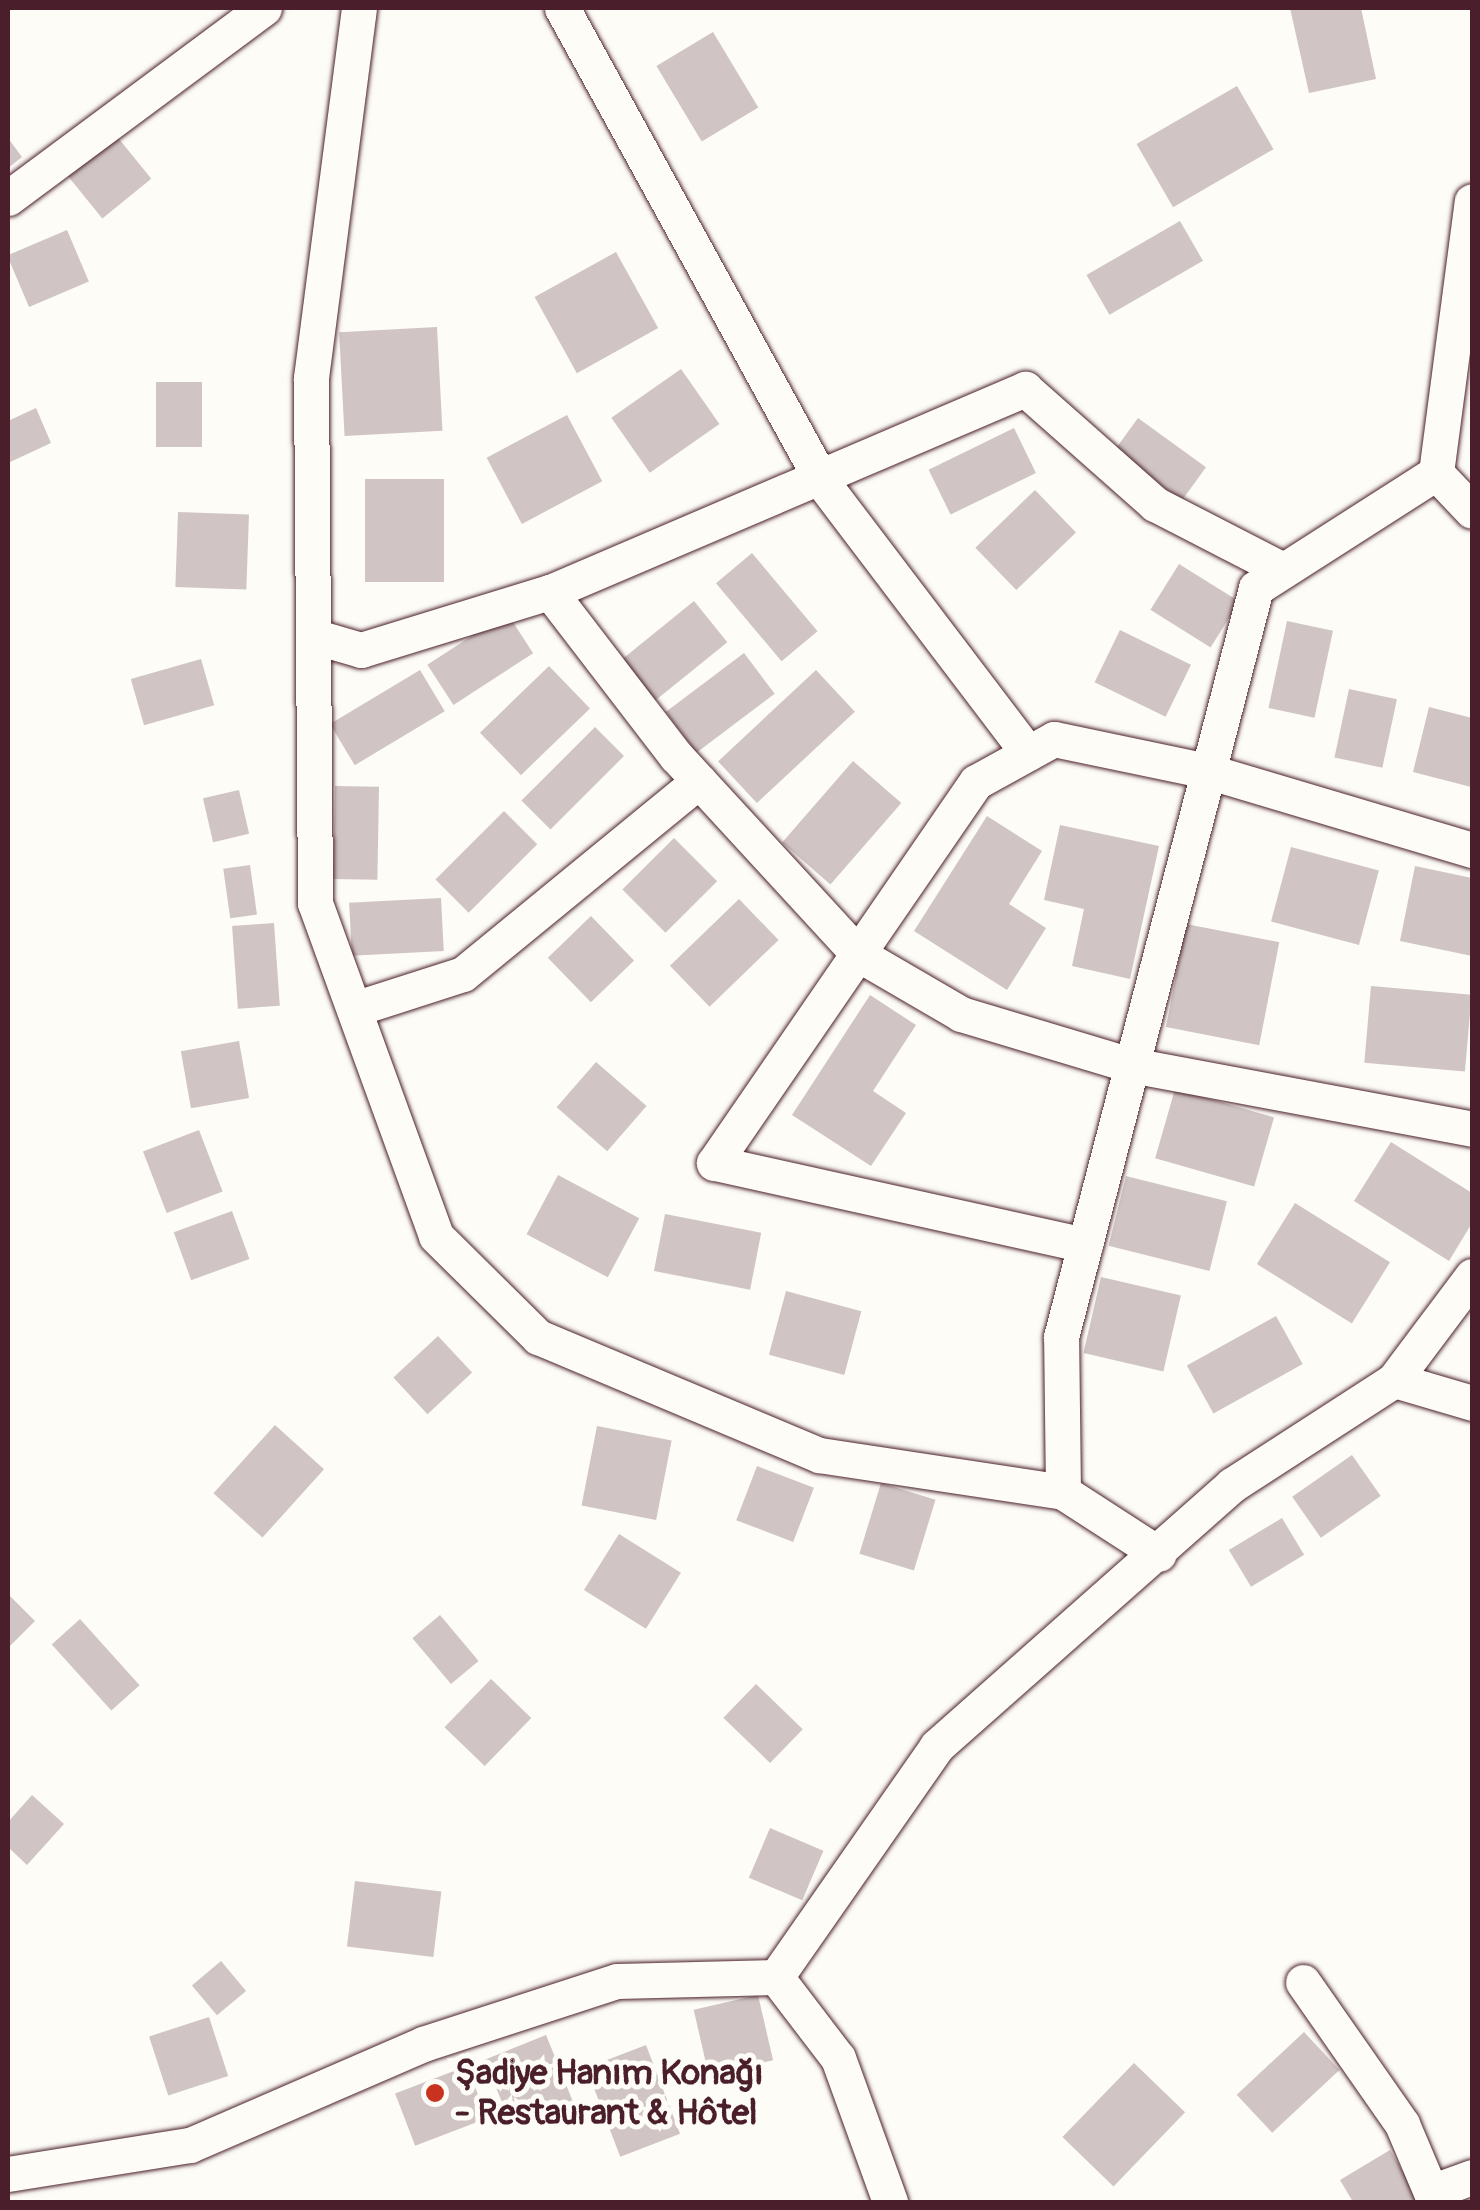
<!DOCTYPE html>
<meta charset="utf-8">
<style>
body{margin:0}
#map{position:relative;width:1480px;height:2210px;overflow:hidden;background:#fdfcf7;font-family:Pangolin,sans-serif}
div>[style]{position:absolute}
.building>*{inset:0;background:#d0c5c4;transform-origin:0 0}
.roads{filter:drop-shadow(0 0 2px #4a1f2b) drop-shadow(0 0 2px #4a1f2b)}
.minor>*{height:35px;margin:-17.5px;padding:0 17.5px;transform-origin:17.5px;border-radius:17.5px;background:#fdfcf7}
.dots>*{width:28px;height:28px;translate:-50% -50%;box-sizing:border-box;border:5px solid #fdfcf7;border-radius:50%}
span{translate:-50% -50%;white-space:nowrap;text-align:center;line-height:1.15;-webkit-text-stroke:10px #fdfcf7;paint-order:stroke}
.poi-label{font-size:35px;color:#4a1f2b;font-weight:700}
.left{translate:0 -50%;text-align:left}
.frame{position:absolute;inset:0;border:10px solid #4a1f2b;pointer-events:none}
</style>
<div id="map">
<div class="building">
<div style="clip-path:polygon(1290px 8px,1361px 8px,1376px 79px,1309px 93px)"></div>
<div style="left:713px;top:32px;width:88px;height:66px;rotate:59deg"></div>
<div style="left:1237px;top:86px;width:73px;height:116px;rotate:60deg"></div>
<div style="left:111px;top:129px;width:64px;height:63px;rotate:51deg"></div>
<div style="clip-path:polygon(8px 138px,22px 157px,8px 168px)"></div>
<div style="left:1180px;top:221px;width:46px;height:108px;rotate:60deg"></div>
<div style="left:67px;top:230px;width:56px;height:65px;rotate:67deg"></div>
<div style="left:616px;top:252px;width:87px;height:93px;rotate:61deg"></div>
<div style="left:437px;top:327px;width:104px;height:98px;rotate:87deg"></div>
<div style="left:681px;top:369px;width:67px;height:85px;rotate:55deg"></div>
<div style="left:156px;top:382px;width:46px;height:65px"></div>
<div style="clip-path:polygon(36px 408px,51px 443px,8px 463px,8px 421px)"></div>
<div style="left:567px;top:415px;width:75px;height:91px;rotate:62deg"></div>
<div style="left:1138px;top:418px;width:84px;height:41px;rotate:36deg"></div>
<div style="left:1014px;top:428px;width:50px;height:95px;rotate:64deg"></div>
<div style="left:365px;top:479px;width:79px;height:103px"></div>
<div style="left:1035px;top:490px;width:59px;height:83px;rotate:46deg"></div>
<div style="left:178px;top:512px;width:71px;height:75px;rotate:2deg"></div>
<div style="left:752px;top:553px;width:102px;height:47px;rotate:50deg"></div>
<div style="left:1179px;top:564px;width:71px;height:54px;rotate:32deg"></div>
<div style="left:694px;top:601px;width:53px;height:94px;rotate:51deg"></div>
<div style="left:507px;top:613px;width:48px;height:95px;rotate:57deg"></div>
<div style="left:1287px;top:621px;width:47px;height:89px;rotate:12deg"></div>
<div style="left:1120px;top:630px;width:79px;height:58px;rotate:26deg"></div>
<div style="left:744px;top:653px;width:51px;height:98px;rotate:53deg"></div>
<div style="left:201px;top:659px;width:48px;height:73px;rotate:74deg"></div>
<div style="left:549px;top:666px;width:59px;height:96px;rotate:46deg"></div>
<div style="left:420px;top:670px;width:48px;height:105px;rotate:59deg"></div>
<div style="left:816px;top:670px;width:57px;height:134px;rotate:47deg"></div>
<div style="left:1349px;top:689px;width:49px;height:70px;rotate:12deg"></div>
<div style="clip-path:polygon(1429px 707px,1472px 718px,1471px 787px,1413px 772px)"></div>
<div style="left:595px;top:727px;width:41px;height:104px;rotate:45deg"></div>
<div style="left:853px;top:761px;width:64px;height:108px;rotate:41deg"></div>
<div style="left:335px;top:786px;width:44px;height:93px;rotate:1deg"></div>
<div style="left:239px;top:790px;width:45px;height:37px;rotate:77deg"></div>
<div style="left:504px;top:811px;width:47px;height:97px;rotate:45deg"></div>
<div style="clip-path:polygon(987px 816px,1042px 851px,1009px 904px,1046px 928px,1007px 990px,914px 931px)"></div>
<div style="clip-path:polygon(1060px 825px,1159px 846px,1130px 979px,1072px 966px,1084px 909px,1044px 900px)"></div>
<div style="left:674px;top:838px;width:61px;height:73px;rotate:45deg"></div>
<div style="left:1291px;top:847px;width:91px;height:77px;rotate:15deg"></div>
<div style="left:250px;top:865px;width:50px;height:27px;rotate:82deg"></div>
<div style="clip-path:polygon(1415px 866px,1472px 878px,1472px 956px,1400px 941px)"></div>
<div style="left:441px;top:898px;width:53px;height:92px;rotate:87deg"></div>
<div style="left:739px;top:899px;width:57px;height:96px;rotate:46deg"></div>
<div style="left:591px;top:916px;width:62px;height:60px;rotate:46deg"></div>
<div style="left:274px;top:923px;width:83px;height:42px;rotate:86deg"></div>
<div style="left:1186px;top:924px;width:95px;height:105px;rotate:11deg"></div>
<div style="left:1371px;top:986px;width:101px;height:77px;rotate:5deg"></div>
<div style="clip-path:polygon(870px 995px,916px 1025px,873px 1091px,906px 1113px,871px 1166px,792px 1115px)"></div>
<div style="left:239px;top:1041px;width:58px;height:59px;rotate:80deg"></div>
<div style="left:596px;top:1062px;width:67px;height:60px;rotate:41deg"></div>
<div style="left:1175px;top:1089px;width:103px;height:72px;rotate:16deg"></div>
<div style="left:199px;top:1130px;width:66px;height:60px;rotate:69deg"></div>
<div style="clip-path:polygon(1391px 1142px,1472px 1193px,1472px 1223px,1449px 1261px,1354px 1201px)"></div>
<div style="left:558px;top:1175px;width:92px;height:67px;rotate:28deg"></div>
<div style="left:1126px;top:1176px;width:104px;height:72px;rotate:14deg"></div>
<div style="left:1295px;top:1203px;width:112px;height:72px;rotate:32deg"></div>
<div style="left:232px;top:1211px;width:51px;height:62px;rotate:70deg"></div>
<div style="left:665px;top:1214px;width:98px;height:58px;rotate:11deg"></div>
<div style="left:1101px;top:1277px;width:82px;height:78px;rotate:13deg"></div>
<div style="left:786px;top:1291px;width:78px;height:66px;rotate:15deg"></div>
<div style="left:1276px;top:1316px;width:55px;height:102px;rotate:61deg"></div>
<div style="left:438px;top:1336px;width:50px;height:61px;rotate:47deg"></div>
<div style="left:275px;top:1425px;width:66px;height:92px;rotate:42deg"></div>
<div style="left:597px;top:1426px;width:76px;height:81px;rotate:11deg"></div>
<div style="left:1352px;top:1455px;width:50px;height:73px;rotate:55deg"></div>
<div style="left:757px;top:1466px;width:61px;height:58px;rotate:21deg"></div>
<div style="left:881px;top:1483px;width:57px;height:74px;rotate:17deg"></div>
<div style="left:1282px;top:1518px;width:43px;height:62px;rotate:59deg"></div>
<div style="left:619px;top:1534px;width:73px;height:66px;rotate:32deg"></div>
<div style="clip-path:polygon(8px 1594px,35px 1621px,8px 1648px)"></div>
<div style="left:440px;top:1615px;width:60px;height:36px;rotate:50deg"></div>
<div style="left:80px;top:1619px;width:89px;height:38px;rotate:48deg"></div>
<div style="left:491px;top:1679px;width:56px;height:67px;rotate:44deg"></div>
<div style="left:756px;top:1684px;width:65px;height:47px;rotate:44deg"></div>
<div style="clip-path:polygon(32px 1795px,64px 1824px,27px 1865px,8px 1847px,8px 1822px)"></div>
<div style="left:770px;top:1828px;width:58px;height:54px;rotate:23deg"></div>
<div style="left:355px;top:1881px;width:87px;height:66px;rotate:7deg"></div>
<div style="left:221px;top:1961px;width:39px;height:38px;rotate:50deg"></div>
<div style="left:758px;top:1995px;width:67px;height:66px;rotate:77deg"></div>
<div style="left:209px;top:2017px;width:62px;height:63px;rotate:72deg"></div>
<div style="left:1304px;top:2032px;width:52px;height:92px;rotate:47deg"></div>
<div style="left:546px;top:2035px;width:71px;height:66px;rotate:68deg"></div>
<div style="left:646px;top:2045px;width:95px;height:64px;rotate:69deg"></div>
<div style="left:1134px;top:2063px;width:71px;height:103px;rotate:44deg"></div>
<div style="left:467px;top:2066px;width:56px;height:77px;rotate:69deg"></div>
<div style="clip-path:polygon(1390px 2150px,1421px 2202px,1353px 2202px,1340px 2180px)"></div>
</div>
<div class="roads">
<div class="minor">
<div style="left:359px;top:8px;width:373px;rotate:97.4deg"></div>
<div style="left:311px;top:378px;width:525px;rotate:89.56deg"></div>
<div style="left:315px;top:903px;width:354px;rotate:70deg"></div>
<div style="left:436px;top:1236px;width:144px;rotate:44.7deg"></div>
<div style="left:538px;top:1337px;width:305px;rotate:22.8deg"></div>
<div style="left:819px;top:1455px;width:247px;rotate:8.6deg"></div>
<div style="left:1063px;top:1492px;width:114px;rotate:32.9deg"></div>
<div style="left:562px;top:8px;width:542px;rotate:61.21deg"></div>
<div style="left:823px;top:483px;width:339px;rotate:52.8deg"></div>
<div style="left:8px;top:198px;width:319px;rotate:-36.6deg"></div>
<div style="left:1436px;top:473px;width:52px;rotate:46.5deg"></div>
<div style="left:550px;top:592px;width:517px;rotate:-23.14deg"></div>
<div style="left:1025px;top:389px;width:174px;rotate:41.5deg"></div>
<div style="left:1155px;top:504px;width:144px;rotate:27.3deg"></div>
<div style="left:313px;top:636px;width:50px;rotate:16.3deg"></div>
<div style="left:361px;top:650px;width:198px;rotate:-17.1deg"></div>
<div style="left:550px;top:592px;width:207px;rotate:52.5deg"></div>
<div style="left:676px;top:756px;width:269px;rotate:47.4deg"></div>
<div style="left:858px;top:954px;width:119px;rotate:30.2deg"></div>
<div style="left:961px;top:1014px;width:177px;rotate:16.7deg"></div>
<div style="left:1131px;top:1065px;width:347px;rotate:10.6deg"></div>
<div style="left:354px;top:1009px;width:114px;rotate:-17.8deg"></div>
<div style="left:463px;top:974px;width:305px;rotate:-39.3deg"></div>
<div style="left:1085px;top:1245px;width:380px;rotate:-167.5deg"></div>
<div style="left:714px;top:1163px;width:462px;rotate:-55.5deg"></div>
<div style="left:976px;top:782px;width:89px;rotate:-28.9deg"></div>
<div style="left:1054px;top:739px;width:156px;rotate:11.8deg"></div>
<div style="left:1207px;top:771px;width:277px;rotate:16.6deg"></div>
<div style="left:1394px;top:1380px;width:81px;rotate:16.4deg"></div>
<div style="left:1063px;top:1492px;width:155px;rotate:-90.7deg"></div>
<div style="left:1061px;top:1337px;width:774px;rotate:-75.41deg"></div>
<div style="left:1256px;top:588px;width:214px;rotate:-32.6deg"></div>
<div style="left:1436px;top:473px;width:274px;rotate:-82.5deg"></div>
<div style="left:776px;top:1977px;width:282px;rotate:-55.1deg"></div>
<div style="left:937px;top:1746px;width:394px;rotate:-41.5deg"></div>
<div style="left:1232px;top:1485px;width:193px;rotate:-32.9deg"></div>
<div style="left:1394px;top:1380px;width:130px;rotate:-53.1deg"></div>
<div style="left:776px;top:1977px;width:102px;rotate:52.6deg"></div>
<div style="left:838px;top:2058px;width:153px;rotate:70.1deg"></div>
<div style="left:1303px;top:1982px;width:173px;rotate:55.1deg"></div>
<div style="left:1402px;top:2124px;width:85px;rotate:67.1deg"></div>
<div style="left:8px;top:2174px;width:184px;rotate:-9.1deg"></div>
<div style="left:190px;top:2145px;width:254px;rotate:-23.4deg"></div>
<div style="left:423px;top:2044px;width:204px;rotate:-18deg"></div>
<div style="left:617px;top:1981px;width:159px;rotate:-1.4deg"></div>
<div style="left:1431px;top:2192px;width:44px;rotate:-20.1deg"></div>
</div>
</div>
<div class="dots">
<div style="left:435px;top:2093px;background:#c8321e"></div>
</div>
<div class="poi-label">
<span class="left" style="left:455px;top:2093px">Şadiye Hanım Konağı<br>- Restaurant &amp; Hôtel</span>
</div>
<div class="frame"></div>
</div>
